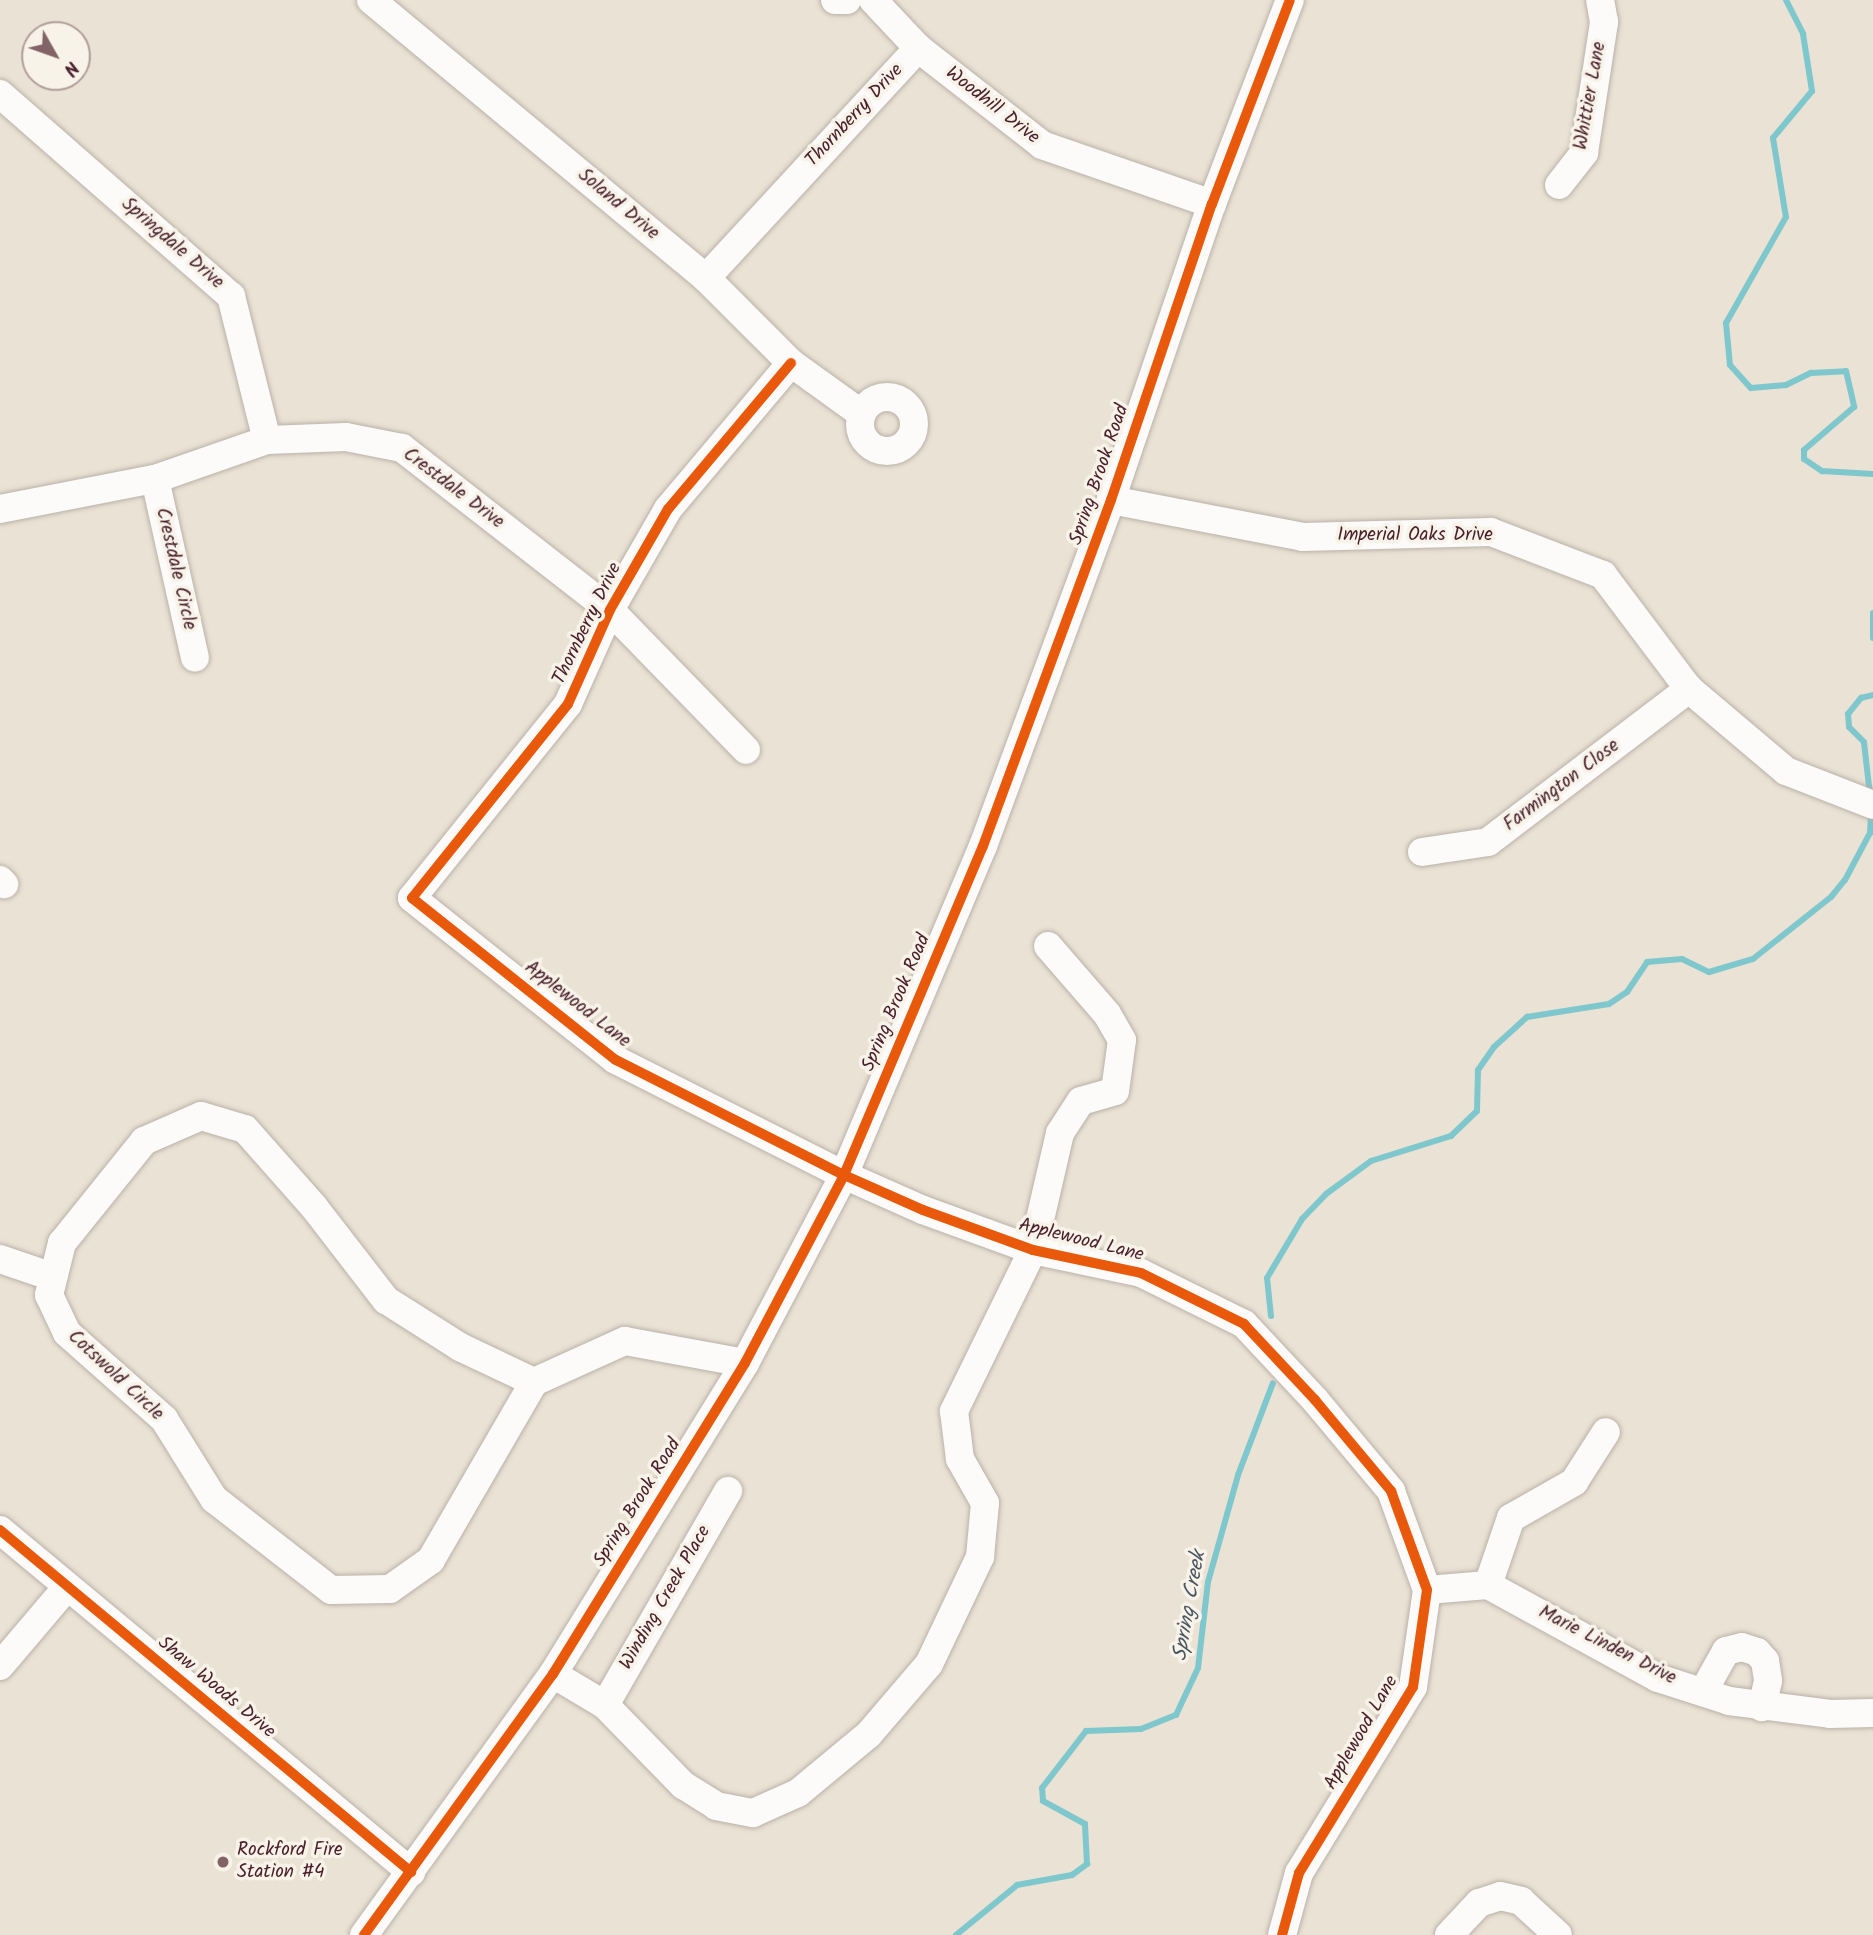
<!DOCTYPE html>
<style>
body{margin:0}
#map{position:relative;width:1873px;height:1935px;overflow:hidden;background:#eae2d4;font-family:Kalam,sans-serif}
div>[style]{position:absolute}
.stream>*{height:6px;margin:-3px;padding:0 3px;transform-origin:3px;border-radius:3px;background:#7ec7cd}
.roads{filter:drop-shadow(0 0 2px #bab1a9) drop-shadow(0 0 2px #bab1a9)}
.minor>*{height:28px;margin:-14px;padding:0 14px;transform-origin:14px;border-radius:14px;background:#fcfbf9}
.minor>.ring{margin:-14px;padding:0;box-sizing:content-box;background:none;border:28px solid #fcfbf9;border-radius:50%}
.cycleway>*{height:10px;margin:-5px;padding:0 5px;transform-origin:5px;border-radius:5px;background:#e8590c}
.dots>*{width:19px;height:19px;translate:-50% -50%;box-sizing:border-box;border:4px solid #f7f3e8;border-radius:50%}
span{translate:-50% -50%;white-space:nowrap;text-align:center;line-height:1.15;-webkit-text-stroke:7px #f7f3e8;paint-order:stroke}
.street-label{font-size:19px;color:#4a1f2b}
.poi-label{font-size:19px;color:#4a1f2b}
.left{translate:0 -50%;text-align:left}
.water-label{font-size:21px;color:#4c5663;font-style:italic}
.north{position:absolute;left:21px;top:21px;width:70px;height:70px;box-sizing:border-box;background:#f7f3e8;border:2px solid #b29e9c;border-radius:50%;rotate:130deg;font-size:19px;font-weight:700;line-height:28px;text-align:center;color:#4a1f2b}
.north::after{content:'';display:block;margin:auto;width:24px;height:32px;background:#826366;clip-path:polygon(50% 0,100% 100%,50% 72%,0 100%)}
</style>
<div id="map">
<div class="stream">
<div style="left:1786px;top:0;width:38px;rotate:63deg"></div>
<div style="left:1803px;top:34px;width:58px;rotate:81deg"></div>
<div style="left:1812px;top:91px;width:61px;rotate:129.7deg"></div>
<div style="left:1773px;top:138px;width:80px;rotate:80.7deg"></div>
<div style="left:1786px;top:217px;width:122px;rotate:119.5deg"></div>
<div style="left:1726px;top:323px;width:42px;rotate:84.6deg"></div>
<div style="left:1730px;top:365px;width:31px;rotate:48deg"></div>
<div style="left:1751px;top:388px;width:35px;rotate:-5deg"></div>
<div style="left:1786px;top:385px;width:28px;rotate:-26deg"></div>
<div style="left:1811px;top:373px;width:35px;rotate:-3deg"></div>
<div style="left:1846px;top:371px;width:37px;rotate:77deg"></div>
<div style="left:1854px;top:407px;width:66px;rotate:139.3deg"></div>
<div style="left:1804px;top:450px;width:9px;rotate:90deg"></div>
<div style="left:1804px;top:459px;width:22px;rotate:34deg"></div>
<div style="left:1822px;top:471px;width:51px;rotate:3.4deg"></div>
<div style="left:1873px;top:613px;width:25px;rotate:90deg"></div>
<div style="left:1870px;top:795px;width:53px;rotate:-96.5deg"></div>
<div style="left:1864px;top:742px;width:21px;rotate:-135deg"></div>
<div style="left:1849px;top:727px;width:13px;rotate:-94deg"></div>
<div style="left:1848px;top:714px;width:21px;rotate:-51deg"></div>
<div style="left:1861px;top:698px;width:12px;rotate:-14deg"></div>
<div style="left:1271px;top:1316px;width:38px;rotate:-96deg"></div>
<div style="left:1267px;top:1278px;width:69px;rotate:-59.3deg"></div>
<div style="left:1302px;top:1219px;width:35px;rotate:-46deg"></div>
<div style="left:1326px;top:1194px;width:56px;rotate:-36.3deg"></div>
<div style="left:1371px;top:1161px;width:84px;rotate:-17.4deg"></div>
<div style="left:1451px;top:1136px;width:36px;rotate:-44deg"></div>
<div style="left:1477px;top:1111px;width:41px;rotate:-88.6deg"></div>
<div style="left:1478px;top:1070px;width:28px;rotate:-55deg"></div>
<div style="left:1494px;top:1047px;width:45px;rotate:-42.3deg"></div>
<div style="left:1527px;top:1017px;width:83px;rotate:-9deg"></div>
<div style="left:1609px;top:1004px;width:22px;rotate:-34deg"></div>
<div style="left:1627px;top:992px;width:36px;rotate:-56deg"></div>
<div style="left:1647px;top:962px;width:35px;rotate:-5deg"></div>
<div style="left:1682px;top:959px;width:30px;rotate:26deg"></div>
<div style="left:1709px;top:972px;width:46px;rotate:-16.5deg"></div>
<div style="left:1753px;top:959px;width:100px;rotate:-38.5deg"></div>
<div style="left:1831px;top:897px;width:22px;rotate:-51deg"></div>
<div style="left:1845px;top:880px;width:53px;rotate:-62deg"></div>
<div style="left:1870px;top:833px;width:21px;rotate:-87deg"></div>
<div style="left:956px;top:1935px;width:79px;rotate:-39.3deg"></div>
<div style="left:1017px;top:1885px;width:56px;rotate:-10.3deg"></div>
<div style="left:1072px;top:1875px;width:19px;rotate:-36deg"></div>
<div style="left:1087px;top:1864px;width:40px;rotate:-92.9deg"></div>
<div style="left:1085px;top:1824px;width:48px;rotate:-151.3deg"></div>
<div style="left:1043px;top:1801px;width:13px;rotate:-94deg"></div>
<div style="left:1042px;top:1788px;width:72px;rotate:-52.3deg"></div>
<div style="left:1086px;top:1731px;width:55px;rotate:-2.1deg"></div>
<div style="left:1141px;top:1729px;width:38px;rotate:-22deg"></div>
<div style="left:1176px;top:1715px;width:52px;rotate:-64.9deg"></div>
<div style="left:1198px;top:1668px;width:87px;rotate:-83.4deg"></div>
<div style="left:1208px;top:1582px;width:111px;rotate:-74.3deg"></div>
<div style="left:1238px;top:1475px;width:98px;rotate:-69.2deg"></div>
</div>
<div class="roads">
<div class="minor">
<div style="left:371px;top:0;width:435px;rotate:39.7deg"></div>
<div style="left:706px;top:278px;width:120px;rotate:45deg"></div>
<div style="left:791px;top:363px;width:87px;rotate:35.7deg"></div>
<div style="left:835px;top:0;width:12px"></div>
<div style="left:873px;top:0;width:66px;rotate:46.8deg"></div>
<div style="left:918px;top:48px;width:157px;rotate:38deg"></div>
<div style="left:1042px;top:145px;width:180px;rotate:19.1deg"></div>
<div style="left:0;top:94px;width:307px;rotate:41.2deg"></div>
<div style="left:231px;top:296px;width:148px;rotate:76deg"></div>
<div style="left:1559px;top:185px;width:41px;rotate:-52deg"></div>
<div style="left:1584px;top:153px;width:133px;rotate:-81.3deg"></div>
<div style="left:1604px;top:22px;width:22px;rotate:-100deg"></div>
<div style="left:706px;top:278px;width:313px;rotate:-47.3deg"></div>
<div style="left:791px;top:363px;width:191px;rotate:130.1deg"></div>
<div style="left:668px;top:509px;width:116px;rotate:119.9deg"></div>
<div style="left:610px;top:610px;width:103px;rotate:114.1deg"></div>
<div style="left:568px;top:704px;width:249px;rotate:128.8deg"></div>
<div style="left:412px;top:898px;width:260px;rotate:38.5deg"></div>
<div style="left:616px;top:1060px;width:255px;rotate:26.8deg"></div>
<div style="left:844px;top:1175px;width:86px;rotate:23.9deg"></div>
<div style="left:923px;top:1210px;width:117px;rotate:20deg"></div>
<div style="left:1033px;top:1250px;width:110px;rotate:12deg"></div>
<div style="left:1141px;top:1273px;width:115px;rotate:26.3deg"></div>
<div style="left:1244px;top:1324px;width:104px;rotate:46.9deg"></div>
<div style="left:1315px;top:1400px;width:119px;rotate:50.1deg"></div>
<div style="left:1391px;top:1491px;width:105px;rotate:70deg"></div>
<div style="left:1427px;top:1590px;width:98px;rotate:98.2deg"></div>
<div style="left:1413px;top:1687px;width:218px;rotate:121.5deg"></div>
<div style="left:1299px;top:1873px;width:64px;rotate:105.3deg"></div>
<div class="ring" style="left:860px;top:397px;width:26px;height:26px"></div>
<div style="left:155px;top:479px;width:183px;rotate:77.4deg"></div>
<div style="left:1111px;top:500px;width:196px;rotate:10.9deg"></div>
<div style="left:1303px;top:537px;width:188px;rotate:-1.5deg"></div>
<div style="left:1491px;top:532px;width:120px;rotate:21deg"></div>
<div style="left:1603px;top:575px;width:143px;rotate:53deg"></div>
<div style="left:1689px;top:689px;width:127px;rotate:40.2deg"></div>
<div style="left:1786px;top:771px;width:93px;rotate:21.3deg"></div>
<div style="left:0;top:509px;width:158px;rotate:-11deg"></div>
<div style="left:155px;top:479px;width:119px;rotate:-19.2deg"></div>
<div style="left:267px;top:440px;width:79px;rotate:-2.2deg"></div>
<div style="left:346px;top:437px;width:57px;rotate:11.1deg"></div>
<div style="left:402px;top:448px;width:264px;rotate:37.9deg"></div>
<div style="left:610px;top:610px;width:195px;rotate:45.8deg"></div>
<div style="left:1422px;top:852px;width:67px;rotate:-8.6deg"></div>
<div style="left:1488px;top:842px;width:253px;rotate:-37.3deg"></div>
<div style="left:0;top:880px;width:6px;rotate:45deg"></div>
<div style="left:201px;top:1116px;width:46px;rotate:16.5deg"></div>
<div style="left:245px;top:1129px;width:104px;rotate:48.5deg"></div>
<div style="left:314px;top:1207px;width:118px;rotate:52.3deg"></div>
<div style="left:386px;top:1300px;width:88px;rotate:32.4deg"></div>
<div style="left:460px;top:1347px;width:82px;rotate:25.3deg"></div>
<div style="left:534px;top:1382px;width:206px;rotate:120.1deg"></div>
<div style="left:431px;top:1560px;width:50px;rotate:144.7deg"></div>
<div style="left:390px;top:1589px;width:59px;rotate:179deg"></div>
<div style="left:331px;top:1590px;width:148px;rotate:-142.1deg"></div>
<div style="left:214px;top:1499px;width:94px;rotate:-122deg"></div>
<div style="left:164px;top:1419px;width:130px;rotate:-138.4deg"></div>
<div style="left:67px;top:1333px;width:42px;rotate:-115.3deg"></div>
<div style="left:49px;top:1295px;width:54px;rotate:-76deg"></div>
<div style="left:62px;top:1243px;width:131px;rotate:-51.2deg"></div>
<div style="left:144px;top:1141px;width:62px;rotate:-23.7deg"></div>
<div style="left:0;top:1259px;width:56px;rotate:18.8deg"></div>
<div style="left:534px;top:1382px;width:100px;rotate:-24.3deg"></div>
<div style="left:625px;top:1341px;width:122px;rotate:10.4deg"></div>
<div style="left:0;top:1530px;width:535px;rotate:39.76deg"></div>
<div style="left:1488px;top:1585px;width:71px;rotate:-71.1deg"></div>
<div style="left:1511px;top:1518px;width:73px;rotate:-29.7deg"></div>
<div style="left:1574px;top:1482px;width:59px;rotate:-57.4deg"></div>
<div style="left:1427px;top:1590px;width:61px;rotate:-4.7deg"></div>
<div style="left:1488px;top:1585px;width:194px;rotate:28.7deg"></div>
<div style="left:1658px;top:1678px;width:75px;rotate:17.9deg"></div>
<div style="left:1729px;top:1701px;width:102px;rotate:7.3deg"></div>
<div style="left:1830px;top:1714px;width:43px;rotate:-1.3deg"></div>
<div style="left:0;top:1666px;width:104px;rotate:-49.7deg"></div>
<div style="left:553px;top:1674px;width:61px;rotate:30.8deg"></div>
<div style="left:605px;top:1705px;width:112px;rotate:45.7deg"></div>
<div style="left:683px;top:1785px;width:39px;rotate:32deg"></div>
<div style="left:716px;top:1806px;width:38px;rotate:11deg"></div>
<div style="left:753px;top:1813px;width:49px;rotate:-24deg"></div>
<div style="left:798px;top:1793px;width:92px;rotate:-39.7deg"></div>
<div style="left:869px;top:1734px;width:92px;rotate:-49.4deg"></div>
<div style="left:929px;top:1664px;width:119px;rotate:-64.5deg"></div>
<div style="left:980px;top:1557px;width:54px;rotate:-84.7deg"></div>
<div style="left:985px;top:1503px;width:51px;rotate:-119.6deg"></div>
<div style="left:960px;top:1459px;width:48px;rotate:-97.1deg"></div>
<div style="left:954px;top:1411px;width:179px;rotate:-63.9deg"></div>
<div style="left:1033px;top:1250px;width:120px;rotate:-77deg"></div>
<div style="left:1060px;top:1133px;width:38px;rotate:-57deg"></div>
<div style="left:1081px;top:1101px;width:35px;rotate:-16deg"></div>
<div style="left:1115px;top:1091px;width:51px;rotate:-82.2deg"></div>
<div style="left:1122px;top:1040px;width:30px;rotate:-120deg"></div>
<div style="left:1107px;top:1014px;width:90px;rotate:-130.9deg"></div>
<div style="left:1703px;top:1692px;width:47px;rotate:-60.7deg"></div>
<div style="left:1726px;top:1651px;width:16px;rotate:-14deg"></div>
<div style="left:1742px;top:1647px;width:16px;rotate:18deg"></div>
<div style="left:1757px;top:1652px;width:12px;rotate:48deg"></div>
<div style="left:1765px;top:1661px;width:20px;rotate:81deg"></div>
<div style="left:1768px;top:1681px;width:27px;rotate:103deg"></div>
<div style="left:605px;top:1705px;width:247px;rotate:-60.1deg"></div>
<div style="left:364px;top:1935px;width:322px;rotate:-54.1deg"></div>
<div style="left:553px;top:1674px;width:365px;rotate:-58.3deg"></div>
<div style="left:745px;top:1363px;width:212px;rotate:-62.2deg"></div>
<div style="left:844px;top:1175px;width:357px;rotate:-67.1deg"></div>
<div style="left:983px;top:846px;width:369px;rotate:-69.7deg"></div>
<div style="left:1111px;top:500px;width:313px;rotate:-71.2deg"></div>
<div style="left:1212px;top:204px;width:218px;rotate:-69.1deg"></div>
<div style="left:1449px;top:1935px;width:44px;rotate:-46.8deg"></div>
<div style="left:1479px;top:1903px;width:22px;rotate:-18deg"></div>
<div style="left:1500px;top:1896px;width:22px;rotate:13deg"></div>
<div style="left:1521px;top:1901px;width:50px;rotate:42.6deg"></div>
</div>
</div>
<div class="cycleway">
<div style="left:791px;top:363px;width:191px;rotate:130.1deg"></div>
<div style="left:668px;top:509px;width:116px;rotate:119.9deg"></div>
<div style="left:610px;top:610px;width:103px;rotate:114.1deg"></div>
<div style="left:568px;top:704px;width:249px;rotate:128.8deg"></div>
<div style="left:412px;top:898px;width:260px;rotate:38.5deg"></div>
<div style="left:616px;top:1060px;width:255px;rotate:26.8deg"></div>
<div style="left:844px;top:1175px;width:86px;rotate:23.9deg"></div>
<div style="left:923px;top:1210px;width:117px;rotate:20deg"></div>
<div style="left:1033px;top:1250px;width:110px;rotate:12deg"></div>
<div style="left:1141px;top:1273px;width:115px;rotate:26.3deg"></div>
<div style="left:1244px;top:1324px;width:104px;rotate:46.9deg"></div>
<div style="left:1315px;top:1400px;width:119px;rotate:50.1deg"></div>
<div style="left:1391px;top:1491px;width:105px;rotate:70deg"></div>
<div style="left:1427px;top:1590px;width:98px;rotate:98.2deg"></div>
<div style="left:1413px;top:1687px;width:218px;rotate:121.5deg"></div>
<div style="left:1299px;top:1873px;width:64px;rotate:105.3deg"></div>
<div style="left:0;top:1530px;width:535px;rotate:39.76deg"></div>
<div style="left:364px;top:1935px;width:322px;rotate:-54.1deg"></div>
<div style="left:553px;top:1674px;width:365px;rotate:-58.3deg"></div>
<div style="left:745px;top:1363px;width:212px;rotate:-62.2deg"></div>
<div style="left:844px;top:1175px;width:357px;rotate:-67.1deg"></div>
<div style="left:983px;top:846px;width:369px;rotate:-69.7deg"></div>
<div style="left:1111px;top:500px;width:313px;rotate:-71.2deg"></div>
<div style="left:1212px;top:204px;width:218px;rotate:-69.1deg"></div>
</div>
<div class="dots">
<div style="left:223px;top:1862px;background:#826366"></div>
</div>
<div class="street-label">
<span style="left:1591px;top:96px;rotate:-80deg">Whittier Lane</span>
<span style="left:992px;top:106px;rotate:38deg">Woodhill Drive</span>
<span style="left:855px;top:116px;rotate:-47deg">Thornberry Drive</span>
<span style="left:618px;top:205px;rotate:40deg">Soland Drive</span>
<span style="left:172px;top:244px;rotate:41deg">Springdale Drive</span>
<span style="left:1100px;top:475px;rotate:-71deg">Spring Brook Road</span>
<span style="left:453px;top:489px;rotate:37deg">Crestdale Drive</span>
<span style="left:1415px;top:536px">Imperial Oaks Drive</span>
<span style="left:175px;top:569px;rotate:77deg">Crestdale Circle</span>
<span style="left:588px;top:624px;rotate:-64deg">Thornberry Drive</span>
<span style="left:1562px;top:786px;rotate:-37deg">Farmington Close</span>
<span style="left:897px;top:1003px;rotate:-67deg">Spring Brook Road</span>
<span style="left:577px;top:1005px;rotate:38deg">Applewood Lane</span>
<span style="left:1081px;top:1241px;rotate:14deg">Applewood Lane</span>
<span style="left:115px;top:1376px;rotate:43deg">Cotswold Circle</span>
<span style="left:638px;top:1503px;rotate:-58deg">Spring Brook Road</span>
<span style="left:666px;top:1598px;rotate:-60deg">Winding Creek Place</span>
<span style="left:1607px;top:1646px;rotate:27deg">Marie Linden Drive</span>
<span style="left:216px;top:1688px;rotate:40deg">Shaw Woods Drive</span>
<span style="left:1362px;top:1733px;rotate:-60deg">Applewood Lane</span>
</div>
<div class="poi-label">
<span class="left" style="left:237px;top:1862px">Rockford Fire<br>Station #4</span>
</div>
<div class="water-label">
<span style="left:1190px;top:1606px;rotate:-80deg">Spring Creek</span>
</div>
<div class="north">N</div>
</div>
